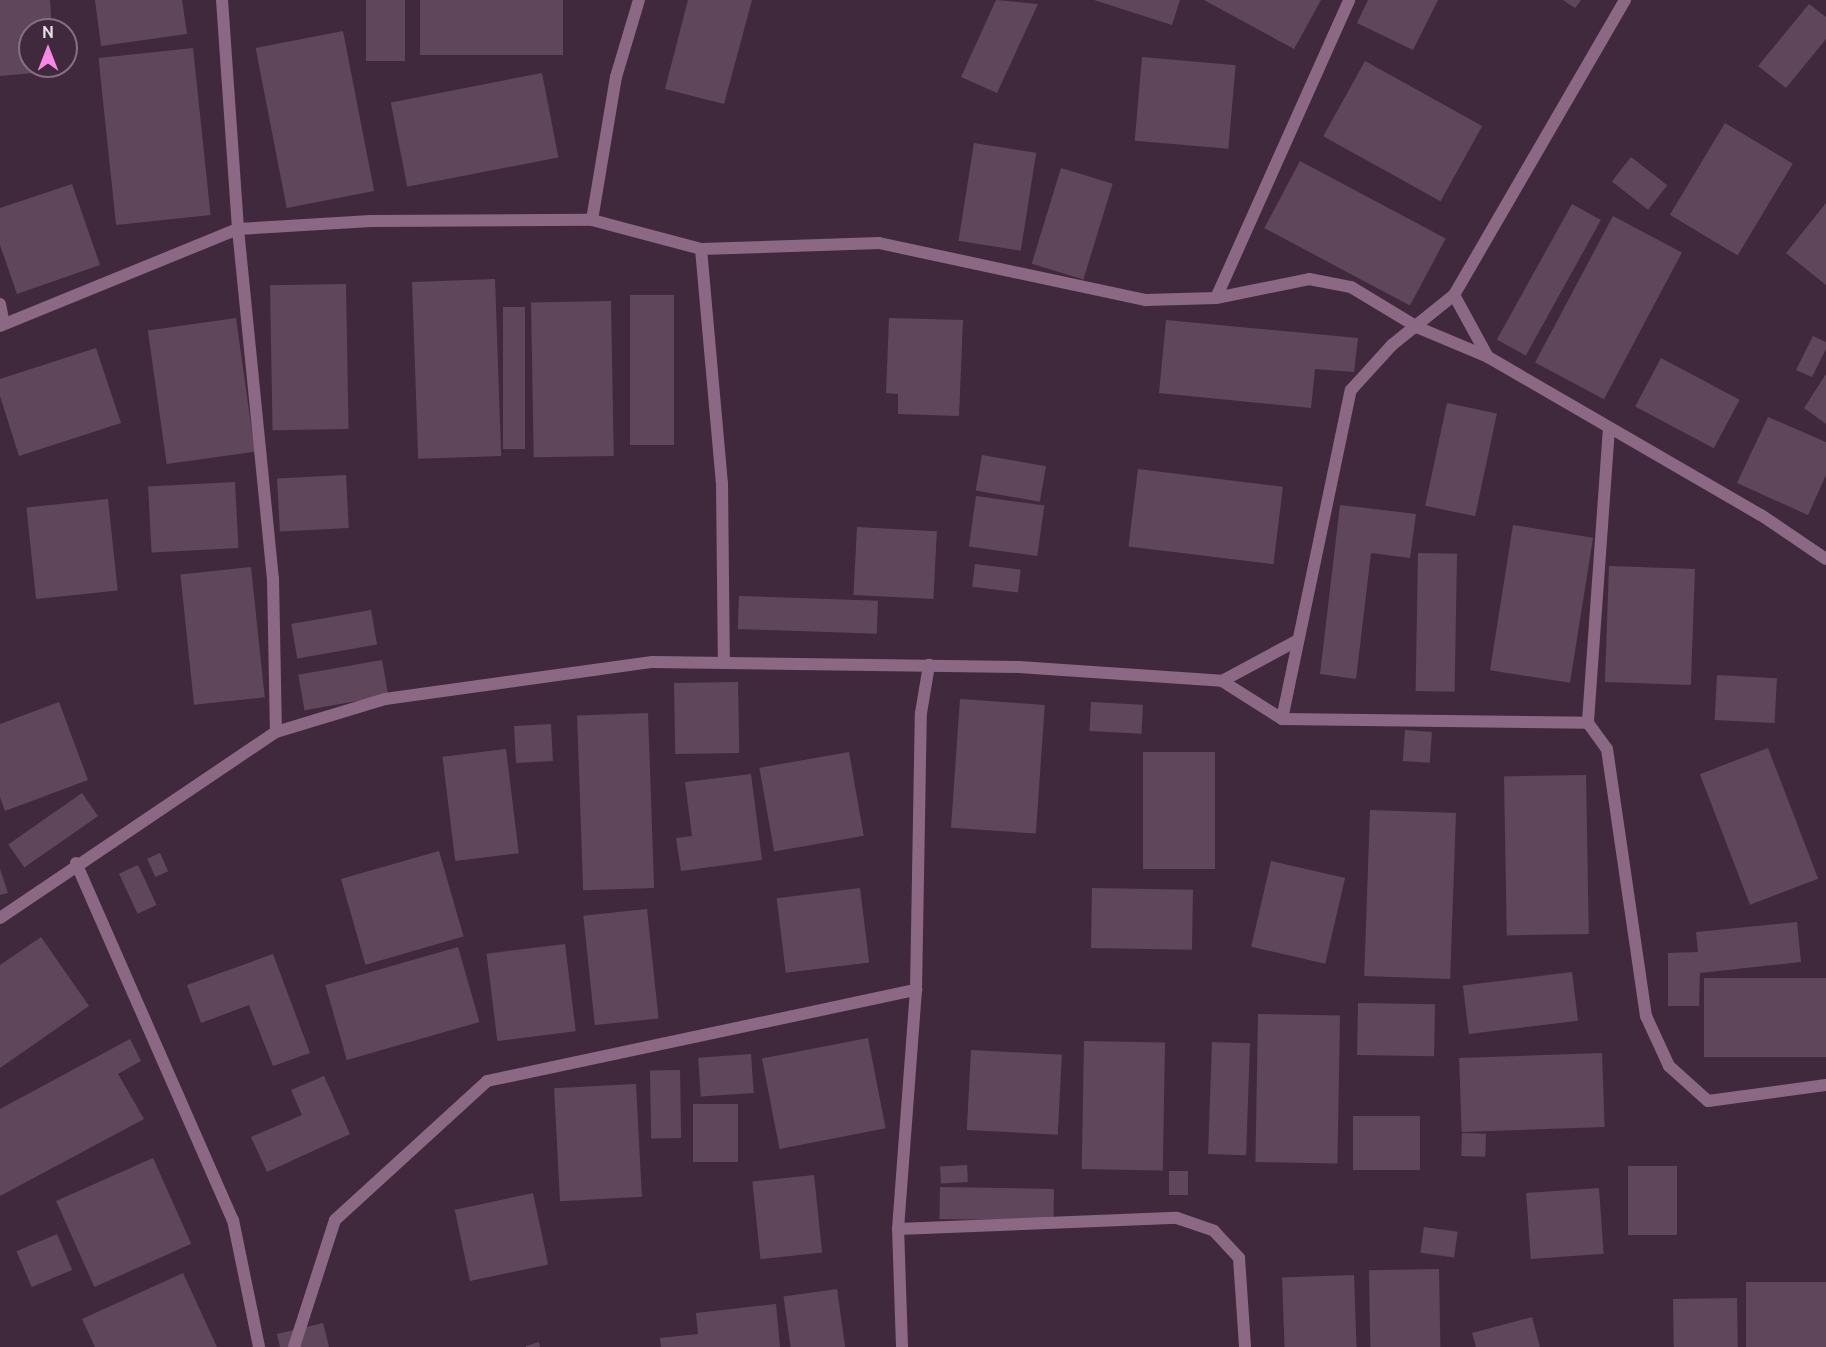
<!DOCTYPE html>
<style>
body{margin:0}
#map{position:relative;width:1826px;height:1347px;overflow:hidden;background:#41293d;font-family:Ubuntu,sans-serif}
div>[style]{position:absolute}
.building>*{inset:0;background:#60465b;transform-origin:0 0}
.minor>*{height:12px;margin:-6px;padding:0 6px;transform-origin:6px;border-radius:6px;background:#8b6984}
span{translate:-50% -50%;white-space:nowrap;text-align:center;line-height:1.15;-webkit-text-stroke:5px #41293d;paint-order:stroke}
.north{position:absolute;left:18px;top:18px;width:60px;height:60px;box-sizing:border-box;background:#41293d;border:2px solid #857181;border-radius:50%;rotate:0deg;font-size:16px;font-weight:700;line-height:24px;text-align:center;color:#ecdce8}
.north::after{content:'';display:block;margin:auto;width:21px;height:27px;background:#fa87e7;clip-path:polygon(50% 0,100% 100%,50% 72%,0 100%)}
</style>
<div id="map">
<div class="building">
<div style="clip-path:polygon(0 0,50px 0,52px 30px,30px 30px,30px 66px,55px 66px,56px 71px,0 76px)"></div>
<div style="clip-path:polygon(95px 0,182px 0,187px 34px,101px 46px)"></div>
<div style="left:366px;top:0;width:39px;height:61px"></div>
<div style="left:420px;top:0;width:143px;height:55px"></div>
<div style="clip-path:polygon(688px 0,752px 0,724px 104px,665px 89px)"></div>
<div style="clip-path:polygon(996px 0,1038px 4px,997px 93px,961px 77px)"></div>
<div style="clip-path:polygon(1094px 0,1180px 0,1172px 25px)"></div>
<div style="clip-path:polygon(1204px 0,1321px 0,1294px 49px)"></div>
<div style="clip-path:polygon(1368px 0,1438px 0,1413px 50px,1357px 23px)"></div>
<div style="clip-path:polygon(1563px 0,1581px 0,1575px 8px)"></div>
<div style="clip-path:polygon(1809px 4px,1826px 17px,1826px 39px,1786px 88px,1758px 66px)"></div>
<div style="left:343px;top:31px;width:163px;height:89px;rotate:79deg"></div>
<div style="left:193px;top:48px;width:168px;height:95px;rotate:84deg"></div>
<div style="left:1142px;top:57px;width:94px;height:84px;rotate:5deg"></div>
<div style="left:1365px;top:61px;width:134px;height:86px;rotate:29deg"></div>
<div style="left:542px;top:73px;width:86px;height:154px;rotate:79deg"></div>
<div style="left:1725px;top:123px;width:79px;height:107px;rotate:31deg"></div>
<div style="left:974px;top:143px;width:63px;height:99px;rotate:9deg"></div>
<div style="left:1631px;top:157px;width:46px;height:31px;rotate:38deg"></div>
<div style="left:1300px;top:161px;width:165px;height:76px;rotate:28deg"></div>
<div style="left:1061px;top:168px;width:54px;height:100px;rotate:17deg"></div>
<div style="clip-path:polygon(72px 184px,100px 265px,17px 294px,0 245px,0 208px)"></div>
<div style="clip-path:polygon(1826px 203px,1826px 285px,1786px 253px)"></div>
<div style="left:1572px;top:204px;width:33px;height:155px;rotate:29deg"></div>
<div style="left:1613px;top:216px;width:78px;height:166px;rotate:28deg"></div>
<div style="left:495px;top:279px;width:177px;height:83px;rotate:88deg"></div>
<div style="left:346px;top:284px;width:145px;height:76px;rotate:89deg"></div>
<div style="left:630px;top:295px;width:44px;height:150px"></div>
<div style="left:611px;top:301px;width:155px;height:80px;rotate:89deg"></div>
<div style="left:503px;top:307px;width:22px;height:142px"></div>
<div style="left:236px;top:318px;width:135px;height:89px;rotate:82deg"></div>
<div style="clip-path:polygon(889px 318px,963px 320px,959px 416px,898px 414px,898px 394px,886px 393px)"></div>
<div style="clip-path:polygon(1166px 320px,1358px 338px,1354px 372px,1315px 369px,1311px 408px,1159px 393px)"></div>
<div style="clip-path:polygon(1813px 336px,1826px 342px,1826px 349px,1812px 377px,1796px 370px)"></div>
<div style="clip-path:polygon(96px 348px,121px 423px,19px 456px,0 396px,0 379px)"></div>
<div style="left:1661px;top:358px;width:89px;height:55px;rotate:28deg"></div>
<div style="clip-path:polygon(1826px 374px,1826px 424px,1804px 408px)"></div>
<div style="left:1447px;top:403px;width:51px;height:105px;rotate:12deg"></div>
<div style="clip-path:polygon(1768px 417px,1826px 442px,1826px 475px,1808px 515px,1737px 483px)"></div>
<div style="left:982px;top:455px;width:65px;height:36px;rotate:10deg"></div>
<div style="left:1138px;top:469px;width:146px;height:78px;rotate:7deg"></div>
<div style="left:346px;top:475px;width:53px;height:69px;rotate:87deg"></div>
<div style="left:235px;top:482px;width:66px;height:87px;rotate:87deg"></div>
<div style="left:976px;top:496px;width:69px;height:51px;rotate:8deg"></div>
<div style="left:108px;top:499px;width:92px;height:82px;rotate:84deg"></div>
<div style="clip-path:polygon(1340px 505px,1416px 514px,1410px 558px,1371px 553px,1356px 679px,1320px 674px)"></div>
<div style="left:1513px;top:525px;width:81px;height:147px;rotate:9deg"></div>
<div style="left:857px;top:527px;width:80px;height:68px;rotate:3deg"></div>
<div style="left:1418px;top:553px;width:39px;height:138px;rotate:1deg"></div>
<div style="left:975px;top:564px;width:46px;height:23px;rotate:7deg"></div>
<div style="left:1609px;top:566px;width:86px;height:116px;rotate:2deg"></div>
<div style="left:251px;top:567px;width:131px;height:71px;rotate:84deg"></div>
<div style="left:739px;top:596px;width:139px;height:33px;rotate:2deg"></div>
<div style="left:371px;top:610px;width:35px;height:81px;rotate:80deg"></div>
<div style="left:382px;top:660px;width:36px;height:85px;rotate:80deg"></div>
<div style="left:1717px;top:675px;width:60px;height:45px;rotate:3deg"></div>
<div style="left:738px;top:682px;width:71px;height:64px;rotate:89deg"></div>
<div style="left:960px;top:699px;width:85px;height:129px;rotate:4deg"></div>
<div style="clip-path:polygon(59px 702px,88px 780px,5px 811px,0 797px,0 724px)"></div>
<div style="left:1091px;top:702px;width:52px;height:29px;rotate:3deg"></div>
<div style="left:648px;top:713px;width:175px;height:71px;rotate:88deg"></div>
<div style="left:551px;top:724px;width:37px;height:37px;rotate:87deg"></div>
<div style="left:1405px;top:730px;width:27px;height:31px;rotate:4deg"></div>
<div style="left:1768px;top:748px;width:140px;height:73px;rotate:69deg"></div>
<div style="left:506px;top:749px;width:105px;height:64px;rotate:83deg"></div>
<div style="left:849px;top:752px;width:85px;height:91px;rotate:80deg"></div>
<div style="left:1143px;top:752px;width:72px;height:117px"></div>
<div style="clip-path:polygon(751px 774px,762px 860px,681px 871px,676px 838px,692px 836px,685px 782px)"></div>
<div style="left:1586px;top:775px;width:159px;height:82px;rotate:89deg"></div>
<div style="left:82px;top:793px;width:28px;height:90px;rotate:55deg"></div>
<div style="left:1370px;top:810px;width:86px;height:166px;rotate:2deg"></div>
<div style="left:439px;top:851px;width:89px;height:102px;rotate:74deg"></div>
<div style="left:160px;top:853px;width:20px;height:14px;rotate:66deg"></div>
<div style="left:1271px;top:861px;width:76px;height:88px;rotate:13deg"></div>
<div style="left:138px;top:865px;width:44px;height:21px;rotate:65deg"></div>
<div style="clip-path:polygon(0 869px,8px 893px,0 895px)"></div>
<div style="left:860px;top:888px;width:75px;height:84px;rotate:83deg"></div>
<div style="left:1092px;top:888px;width:101px;height:60px;rotate:1deg"></div>
<div style="left:647px;top:909px;width:110px;height:64px;rotate:84deg"></div>
<div style="clip-path:polygon(1797px 922px,1801px 962px,1700px 973px,1699px 1006px,1668px 1006px,1668px 953px,1698px 952px,1696px 932px)"></div>
<div style="clip-path:polygon(41px 937px,89px 1006px,0 1068px,0 965px)"></div>
<div style="left:565px;top:944px;width:88px;height:79px;rotate:83deg"></div>
<div style="left:458px;top:947px;width:78px;height:138px;rotate:74deg"></div>
<div style="clip-path:polygon(273px 954px,310px 1053px,273px 1066px,249px 1005px,201px 1023px,187px 985px)"></div>
<div style="left:1572px;top:972px;width:49px;height:110px;rotate:83deg"></div>
<div style="left:1826px;top:978px;width:79px;height:122px;rotate:90deg"></div>
<div style="left:1358px;top:1003px;width:77px;height:52px;rotate:1deg"></div>
<div style="left:1258px;top:1014px;width:82px;height:148px;rotate:1deg"></div>
<div style="left:868px;top:1038px;width:92px;height:108px;rotate:79deg"></div>
<div style="clip-path:polygon(130px 1039px,141px 1061px,118px 1074px,144px 1119px,0 1196px,0 1109px)"></div>
<div style="left:1084px;top:1041px;width:81px;height:128px;rotate:1deg"></div>
<div style="left:1212px;top:1042px;width:38px;height:112px;rotate:2deg"></div>
<div style="left:971px;top:1050px;width:91px;height:80px;rotate:3deg"></div>
<div style="left:1602px;top:1053px;width:74px;height:143px;rotate:88deg"></div>
<div style="left:751px;top:1054px;width:39px;height:53px;rotate:86deg"></div>
<div style="left:680px;top:1070px;width:68px;height:30px;rotate:89deg"></div>
<div style="clip-path:polygon(324px 1076px,350px 1134px,267px 1172px,251px 1137px,302px 1115px,291px 1090px)"></div>
<div style="left:636px;top:1084px;width:113px;height:82px;rotate:87deg"></div>
<div style="left:693px;top:1104px;width:45px;height:58px"></div>
<div style="left:1353px;top:1116px;width:67px;height:54px"></div>
<div style="left:1462px;top:1133px;width:24px;height:23px;rotate:2deg"></div>
<div style="left:153px;top:1158px;width:94px;height:106px;rotate:66deg"></div>
<div style="left:967px;top:1165px;width:17px;height:27px;rotate:87deg"></div>
<div style="left:1628px;top:1166px;width:49px;height:69px"></div>
<div style="left:1169px;top:1171px;width:19px;height:24px"></div>
<div style="left:814px;top:1175px;width:78px;height:62px;rotate:84deg"></div>
<div style="left:940px;top:1187px;width:114px;height:32px;rotate:1deg"></div>
<div style="left:1599px;top:1188px;width:66px;height:73px;rotate:86deg"></div>
<div style="left:533px;top:1193px;width:73px;height:80px;rotate:78deg"></div>
<div style="left:1424px;top:1227px;width:34px;height:26px;rotate:8deg"></div>
<div style="left:57px;top:1234px;width:39px;height:44px;rotate:67deg"></div>
<div style="left:1439px;top:1269px;width:78px;height:70px;rotate:89deg"></div>
<div style="clip-path:polygon(183px 1273px,217px 1347px,95px 1347px,82px 1319px)"></div>
<div style="left:1354px;top:1275px;width:72px;height:72px;rotate:88deg"></div>
<div style="left:1826px;top:1282px;width:65px;height:80px;rotate:90deg"></div>
<div style="left:837px;top:1289px;width:59px;height:54px;rotate:82deg"></div>
<div style="left:1737px;top:1298px;width:49px;height:64px;rotate:89deg"></div>
<div style="clip-path:polygon(776px 1304px,780px 1347px,661px 1347px,660px 1338px,698px 1334px,696px 1313px)"></div>
<div style="clip-path:polygon(1532px 1317px,1540px 1347px,1476px 1347px,1472px 1333px)"></div>
<div style="clip-path:polygon(323px 1323px,329px 1347px,280px 1347px,277px 1334px)"></div>
<div style="clip-path:polygon(539px 1342px,540px 1347px,526px 1347px,526px 1346px)"></div>
</div>
<div class="minor">
<div style="left:222px;top:0;width:230px;rotate:86deg"></div>
<div style="left:238px;top:229px;width:351px;rotate:84.3deg"></div>
<div style="left:273px;top:578px;width:154px;rotate:88.9deg"></div>
<div style="left:592px;top:220px;width:145px;rotate:-80.5deg"></div>
<div style="left:616px;top:77px;width:80px;rotate:-73.4deg"></div>
<div style="left:701px;top:249px;width:235px;rotate:84.9deg"></div>
<div style="left:722px;top:483px;width:179px;rotate:89.4deg"></div>
<div style="left:1454px;top:295px;width:71px;rotate:61.3deg"></div>
<div style="left:1216px;top:298px;width:326px;rotate:-65.9deg"></div>
<div style="left:0;top:304px;width:20px;rotate:79deg"></div>
<div style="left:0;top:326px;width:257px;rotate:-22.2deg"></div>
<div style="left:238px;top:229px;width:133px;rotate:-3.4deg"></div>
<div style="left:371px;top:221px;width:221px;rotate:-0.3deg"></div>
<div style="left:592px;top:220px;width:113px;rotate:14.9deg"></div>
<div style="left:701px;top:249px;width:178px;rotate:-1.9deg"></div>
<div style="left:879px;top:243px;width:273px;rotate:12.1deg"></div>
<div style="left:1146px;top:300px;width:70px;rotate:-1.6deg"></div>
<div style="left:1216px;top:298px;width:95px;rotate:-11.5deg"></div>
<div style="left:1309px;top:279px;width:43px;rotate:10.8deg"></div>
<div style="left:1351px;top:287px;width:79px;rotate:31.1deg"></div>
<div style="left:1419px;top:328px;width:75px;rotate:22.8deg"></div>
<div style="left:1488px;top:357px;width:315px;rotate:30.1deg"></div>
<div style="left:1761px;top:515px;width:78px;rotate:34.1deg"></div>
<div style="left:1609px;top:428px;width:296px;rotate:94.1deg"></div>
<div style="left:1588px;top:723px;width:32px;rotate:54deg"></div>
<div style="left:1607px;top:749px;width:270px;rotate:81.7deg"></div>
<div style="left:1646px;top:1016px;width:55px;rotate:65.3deg"></div>
<div style="left:1669px;top:1066px;width:52px;rotate:41.9deg"></div>
<div style="left:1708px;top:1101px;width:119px;rotate:-7.7deg"></div>
<div style="left:1222px;top:681px;width:86px;rotate:-28.3deg"></div>
<div style="left:1282px;top:719px;width:336px;rotate:-78.2deg"></div>
<div style="left:1351px;top:390px;width:61px;rotate:-47.7deg"></div>
<div style="left:1392px;top:345px;width:80px;rotate:-38.9deg"></div>
<div style="left:1454px;top:295px;width:341px;rotate:-59.9deg"></div>
<div style="left:76px;top:863px;width:390px;rotate:66.3deg"></div>
<div style="left:233px;top:1220px;width:130px;rotate:78.4deg"></div>
<div style="left:0;top:918px;width:333px;rotate:-34deg"></div>
<div style="left:276px;top:732px;width:114px;rotate:-16.8deg"></div>
<div style="left:385px;top:699px;width:270px;rotate:-7.9deg"></div>
<div style="left:652px;top:662px;width:367px;rotate:0.8deg"></div>
<div style="left:1019px;top:667px;width:203px;rotate:3.9deg"></div>
<div style="left:1222px;top:681px;width:71px;rotate:32.3deg"></div>
<div style="left:1282px;top:719px;width:306px;rotate:0.7deg"></div>
<div style="left:898px;top:1229px;width:279px;rotate:-2.3deg"></div>
<div style="left:1177px;top:1218px;width:39px;rotate:19deg"></div>
<div style="left:1214px;top:1231px;width:37px;rotate:47deg"></div>
<div style="left:1239px;top:1258px;width:89px;rotate:86.1deg"></div>
<div style="left:294px;top:1347px;width:133px;rotate:-72.1deg"></div>
<div style="left:335px;top:1220px;width:206px;rotate:-42.4deg"></div>
<div style="left:487px;top:1081px;width:439px;rotate:-12deg"></div>
<div style="left:902px;top:1347px;width:118px;rotate:-91.9deg"></div>
<div style="left:898px;top:1229px;width:240px;rotate:-85.7deg"></div>
<div style="left:916px;top:990px;width:277px;rotate:-89deg"></div>
<div style="left:921px;top:713px;width:49px;rotate:-80.5deg"></div>
</div>
<div class="north">N</div>
</div>
